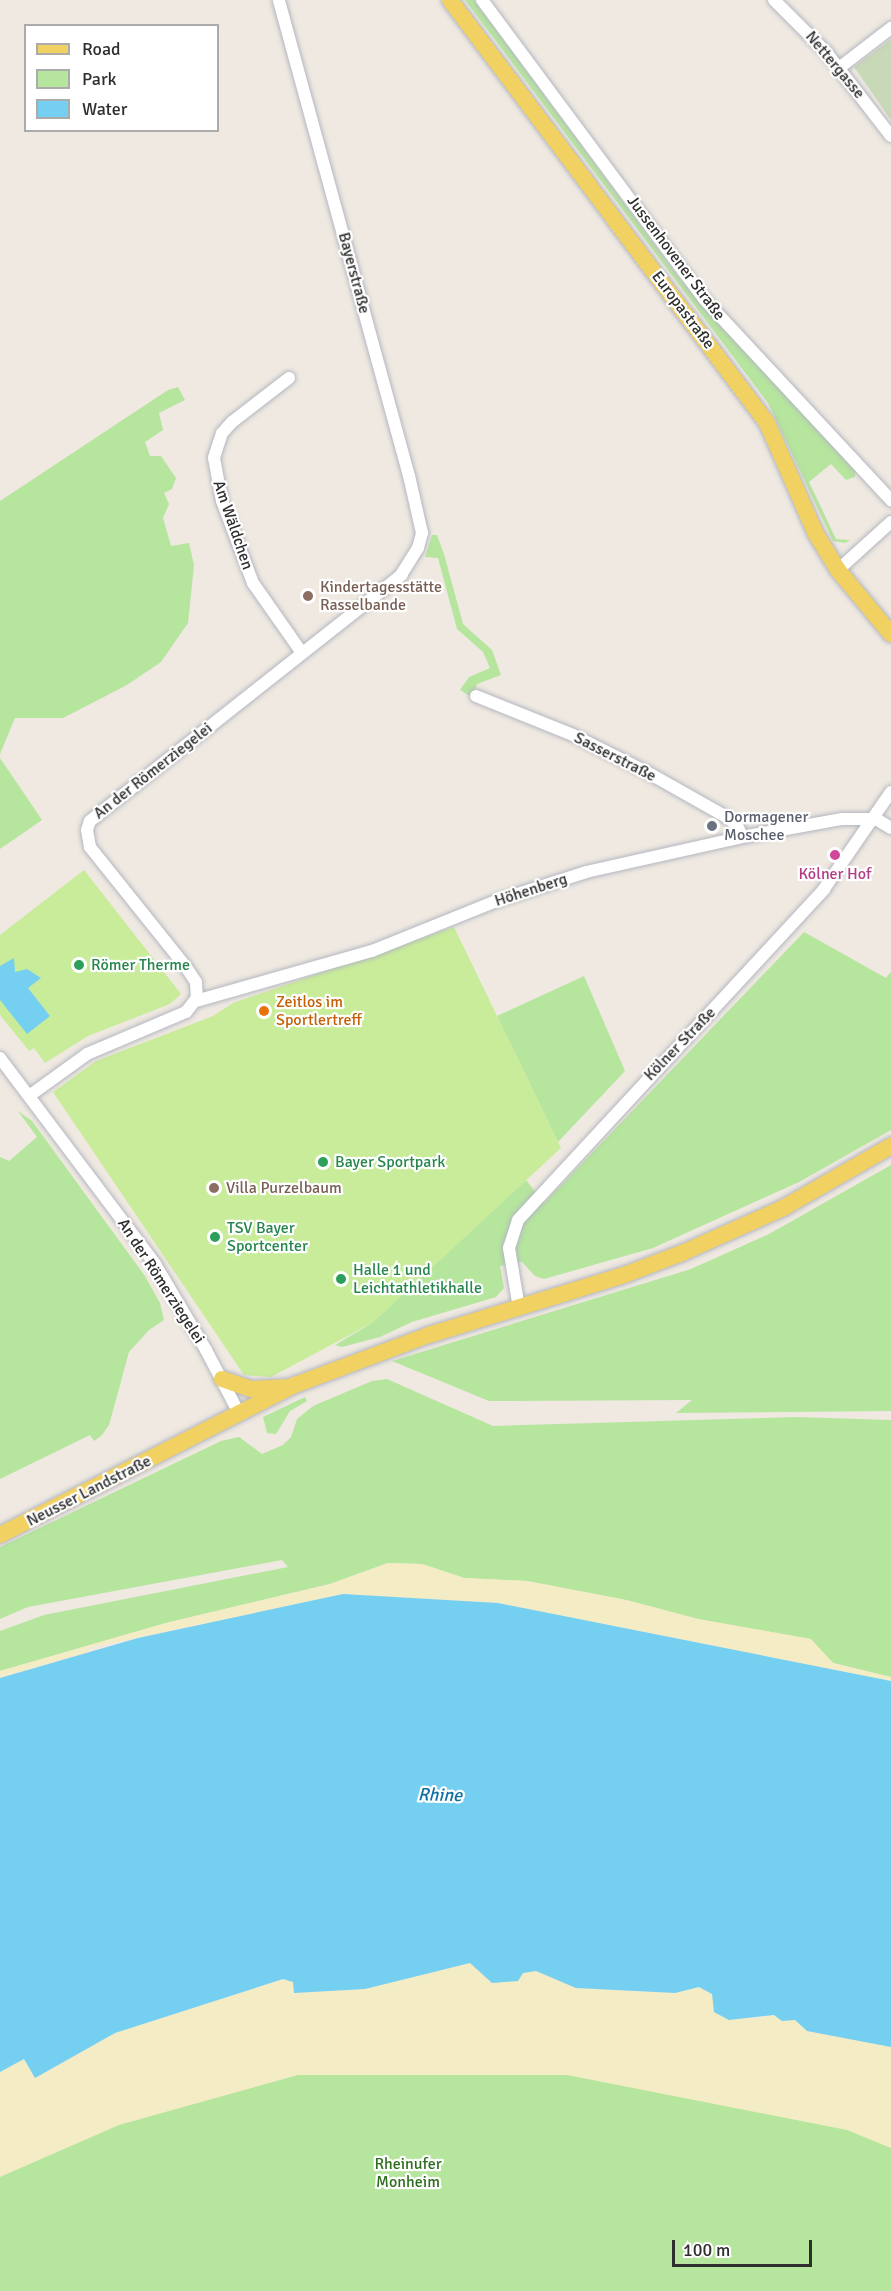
<!DOCTYPE html>
<meta charset="utf-8">
<style>
body{margin:0}
#map{position:relative;width:891px;height:2291px;overflow:hidden;background:#efe9e1;font-family:Signika,sans-serif}
div>[style]{position:absolute}
.green>*{inset:0;background:#b6e59e}
.sand>*{inset:0;background:#f3ecc5}
.cemetery>*{inset:0;background:#c8d9b8}
.pitch>*{inset:0;background:#c9ec9a}
.water>*{inset:0;background:#75cff0}
.roads{filter:drop-shadow(0 0 2px #b4b7c1) drop-shadow(0 0 2px #b4b7c1)}
.minor>*{height:12px;margin:-6px;padding:0 6px;transform-origin:6px;border-radius:6px;background:#fff}
.major>*{height:16px;margin:-8px;padding:0 8px;transform-origin:8px;border-radius:8px;background:#f2d163}
.dots>*{width:16px;height:16px;translate:-50% -50%;box-sizing:border-box;border:3px solid #fff;border-radius:50%}
span{translate:-50% -50%;white-space:nowrap;text-align:center;line-height:1.15;-webkit-text-stroke:4.5px #fff;paint-order:stroke}
.street-label{font-size:16px;color:#2e2e2e}
.education-label{font-size:16px;color:#785e54}
.left{translate:0 -50%;text-align:left}
.worship-label{font-size:16px;color:#5b616d}
.hotel-label{font-size:16px;color:#b23c85}
.leisure-label{font-size:16px;color:#27864d}
.food-label{font-size:16px;color:#c56008}
.park-label{font-size:16px;color:#2c6e1b}
.water-label{font-size:18px;color:#0d6fa3;font-style:italic}
.legend{position:absolute;left:24px;top:24px;width:195px;height:108px;box-sizing:border-box;background:#fff;border:2px solid #ababab;margin:0;padding:8px 10px;list-style:none;font-size:18px;color:#2e2e2e}
.legend li{display:flex;align-items:center;gap:12px;height:30px}
.legend b{width:30px;border:2px solid #ababab}
.scale{position:absolute;left:672px;top:2240px;width:140px;height:27px;box-sizing:border-box;border:3px solid #2e2e2e;border-top:0;padding-left:8px;font-size:18px;line-height:21px;white-space:nowrap;color:#2e2e2e;-webkit-text-stroke:4px #fff;paint-order:stroke}
</style>
<div id="map">
<div class="green">
<div style="clip-path:polygon(465px 0,474px 0,679px 278px,855px 470px,855px 477px,846px 480px,831px 464px,809px 482px,836px 539px,850px 540px,845px 543px,833px 541px,768px 403px)"></div>
<div style="clip-path:polygon(178px 387px,185px 400px,159px 413px,163px 430px,145px 442px,150px 456px,161px 456px,176px 478px,172px 489px,164px 493px,169px 504px,163px 518px,171px 546px,189px 543px,194px 565px,188px 623px,161px 662px,127px 685px,63px 718px,15px 718px,0 754px,0 501px,168px 390px)"></div>
<div style="clip-path:polygon(432px 535px,437px 535px,444px 554px,463px 624px,492px 650px,501px 675px,477px 684px,473px 698px,460px 690px,469px 677px,490px 668px,483px 652px,457px 629px,438px 558px,425px 557px)"></div>
<div style="clip-path:polygon(0 758px,42px 820px,0 849px)"></div>
<div style="clip-path:polygon(804px 932px,886px 978px,891px 972px,891px 1130px,799px 1182px,653px 1248px,544px 1279px,535px 1276px,522px 1262px,500px 1266px,504px 1288px,496px 1297px,412px 1322px,380px 1337px,342px 1347px,335px 1345px,372px 1323px,526px 1180px,544px 1203px)"></div>
<div style="clip-path:polygon(584px 976px,625px 1071px,558px 1142px,497px 1016px)"></div>
<div style="clip-path:polygon(18px 1111px,32px 1121px,145px 1276px,160px 1303px,164px 1320px,149px 1330px,129px 1352px,109px 1425px,102px 1435px,94px 1441px,90px 1435px,0 1479px,0 1157px,9px 1161px,37px 1137px)"></div>
<div style="clip-path:polygon(891px 1165px,891px 1411px,676px 1413px,692px 1400px,489px 1401px,392px 1361px,691px 1269px,769px 1234px)"></div>
<div style="clip-path:polygon(387px 1379px,493px 1426px,796px 1417px,891px 1420px,891px 1677px,833px 1663px,810px 1639px,698px 1619px,626px 1600px,527px 1581px,464px 1578px,422px 1564px,388px 1563px,330px 1584px,166px 1623px,0 1671px,0 1631px,44px 1615px,288px 1567px,282px 1560px,28px 1607px,0 1619px,0 1547px,221px 1441px,239px 1437px,262px 1454px,283px 1445px,291px 1437px,297px 1419px,313px 1406px,372px 1381px)"></div>
<div style="clip-path:polygon(305px 1397px,307px 1401px,290px 1411px,276px 1434px,267px 1433px,263px 1417px)"></div>
<div style="clip-path:polygon(398px 2055px,740px 2090px,891px 2143px,891px 2291px,0 2291px,0 2160px,227px 2079px)"></div>
</div>
<div class="sand">
<div style="clip-path:polygon(388px 1563px,422px 1564px,464px 1578px,527px 1581px,626px 1600px,698px 1619px,811px 1639px,833px 1663px,891px 1677px,891px 1681px,498px 1603px,343px 1594px,88px 1648px,89px 1652px,0 1677px,0 1671px,166px 1623px,330px 1584px)"></div>
<div style="clip-path:polygon(470px 1963px,536px 1971px,576px 1988px,675px 1993px,699px 1987px,750px 2019px,774px 2015px,782px 2021px,795px 2020px,807px 2031px,891px 2047px,891px 2148px,847px 2130px,567px 2075px,298px 2075px,119px 2125px,0 2177px,0 2072px,24px 2059px,35px 2078px,115px 2033px,284px 1979px,294px 1982px,294px 1993px,365px 1989px)"></div>
</div>
<div class="cemetery">
<div style="clip-path:polygon(891px 39px,891px 120px,854px 67px)"></div>
</div>
<div class="pitch">
<div style="clip-path:polygon(84px 870px,181px 994px,170px 1004px,88px 1036px,45px 1063px,34px 1048px,29px 1051px,0 1015px,0 935px)"></div>
<div style="clip-path:polygon(454px 927px,561px 1148px,372px 1323px,271px 1377px,244px 1375px,53px 1092px,96px 1061px,213px 1016px,233px 1003px)"></div>
</div>
<div class="water">
<div style="clip-path:polygon(14px 958px,15px 972px,27px 969px,41px 978px,28px 988px,50px 1016px,27px 1034px,0 1000px,0 966px)"></div>
<div style="clip-path:polygon(343px 1594px,498px 1603px,891px 1681px,891px 2047px,807px 2031px,795px 2020px,782px 2021px,774px 2015px,729px 2020px,714px 2012px,712px 1994px,699px 1987px,675px 1993px,576px 1988px,536px 1971px,523px 1973px,518px 1981px,492px 1983px,470px 1963px,365px 1989px,294px 1993px,293px 1982px,283px 1979px,115px 2033px,35px 2078px,24px 2059px,0 2072px,0 1678px,138px 1638px)"></div>
</div>
<div class="roads">
<div class="minor">
<div style="left:482px;top:0;width:372px;rotate:53.4deg"></div>
<div style="left:704px;top:299px;width:275px;rotate:47.1deg"></div>
<div style="left:774px;top:0;width:74px;rotate:45deg"></div>
<div style="left:826px;top:52px;width:106px;rotate:52.3deg"></div>
<div style="left:839px;top:68px;width:66px;rotate:-37.6deg"></div>
<div style="left:289px;top:378px;width:72px;rotate:142.3deg"></div>
<div style="left:232px;top:422px;width:15px;rotate:132deg"></div>
<div style="left:222px;top:433px;width:26px;rotate:108deg"></div>
<div style="left:214px;top:458px;width:44px;rotate:79.5deg"></div>
<div style="left:222px;top:501px;width:88px;rotate:69.3deg"></div>
<div style="left:253px;top:583px;width:85px;rotate:55deg"></div>
<div style="left:838px;top:570px;width:72px;rotate:-42.2deg"></div>
<div style="left:476px;top:696px;width:105px;rotate:21.9deg"></div>
<div style="left:573px;top:735px;width:80px;rotate:26.6deg"></div>
<div style="left:645px;top:771px;width:92px;rotate:29.4deg"></div>
<div style="left:725px;top:816px;width:15px;rotate:37deg"></div>
<div style="left:737px;top:825px;width:13px;rotate:67deg"></div>
<div style="left:196px;top:1001px;width:183px;rotate:-15.9deg"></div>
<div style="left:372px;top:951px;width:137px;rotate:-21.9deg"></div>
<div style="left:499px;top:900px;width:91px;rotate:-17.8deg"></div>
<div style="left:586px;top:872px;width:160px;rotate:-12.6deg"></div>
<div style="left:742px;top:837px;width:102px;rotate:-10.2deg"></div>
<div style="left:842px;top:819px;width:34px"></div>
<div style="left:876px;top:819px;width:17px;rotate:31deg"></div>
<div style="left:0;top:1058px;width:258px;rotate:53deg"></div>
<div style="left:155px;top:1264px;width:100px;rotate:59.3deg"></div>
<div style="left:206px;top:1350px;width:73px;rotate:62.4deg"></div>
<div style="left:29px;top:1096px;width:72px;rotate:-35.9deg"></div>
<div style="left:87px;top:1054px;width:108px;rotate:-23deg"></div>
<div style="left:186px;top:1012px;width:18px;rotate:-52deg"></div>
<div style="left:197px;top:998px;width:16px;rotate:-94deg"></div>
<div style="left:196px;top:982px;width:18px;rotate:-124deg"></div>
<div style="left:186px;top:967px;width:154px;rotate:-128.7deg"></div>
<div style="left:90px;top:847px;width:17px;rotate:-100deg"></div>
<div style="left:87px;top:830px;width:9px;rotate:-72deg"></div>
<div style="left:90px;top:821px;width:397px;rotate:-38.3deg"></div>
<div style="left:401px;top:575px;width:32px;rotate:-58deg"></div>
<div style="left:418px;top:548px;width:16px;rotate:-75deg"></div>
<div style="left:422px;top:533px;width:58px;rotate:-102.8deg"></div>
<div style="left:409px;top:476px;width:493px;rotate:-105.3deg"></div>
<div style="left:519px;top:1308px;width:61px;rotate:-99.5deg"></div>
<div style="left:509px;top:1248px;width:29px;rotate:-72deg"></div>
<div style="left:518px;top:1220px;width:451px;rotate:-47.2deg"></div>
<div style="left:824px;top:889px;width:118px;rotate:-55.4deg"></div>
</div>
<div class="major">
<div style="left:450px;top:0;width:529px;rotate:53.15deg"></div>
<div style="left:767px;top:423px;width:121px;rotate:66.2deg"></div>
<div style="left:816px;top:534px;width:42px;rotate:58.6deg"></div>
<div style="left:838px;top:570px;width:83px;rotate:50.4deg"></div>
<div style="left:222px;top:1379px;width:31px;rotate:19deg"></div>
<div style="left:251px;top:1389px;width:34px;rotate:-3deg"></div>
<div style="left:0;top:1535px;width:331px;rotate:-27deg"></div>
<div style="left:295px;top:1385px;width:143px;rotate:-20.5deg"></div>
<div style="left:429px;top:1335px;width:204px;rotate:-17.1deg"></div>
<div style="left:624px;top:1275px;width:62px;rotate:-20.8deg"></div>
<div style="left:682px;top:1253px;width:111px;rotate:-24deg"></div>
<div style="left:783px;top:1208px;width:125px;rotate:-29.9deg"></div>
</div>
</div>
<div class="dots">
<div style="left:308px;top:596px;background:#8d6e63"></div>
<div style="left:712px;top:826px;background:#6b7280"></div>
<div style="left:835px;top:855px;background:#d1479c"></div>
<div style="left:79px;top:965px;background:#2e9e5b"></div>
<div style="left:264px;top:1011px;background:#e8710a"></div>
<div style="left:323px;top:1162px;background:#2e9e5b"></div>
<div style="left:214px;top:1188px;background:#8d6e63"></div>
<div style="left:215px;top:1237px;background:#2e9e5b"></div>
<div style="left:341px;top:1279px;background:#2e9e5b"></div>
</div>
<div class="street-label">
<span style="left:835px;top:65px;rotate:50deg">Nettergasse</span>
<span style="left:676px;top:258px;rotate:53deg">Jussenhovener Straße</span>
<span style="left:354px;top:273px;rotate:75deg">Bayerstraße</span>
<span style="left:683px;top:310px;rotate:53deg">Europastraße</span>
<span style="left:233px;top:525px;rotate:71deg">Am Wäldchen</span>
<span style="left:615px;top:757px;rotate:27deg">Sasserstraße</span>
<span style="left:153px;top:771px;rotate:-38deg">An der Römerziegelei</span>
<span style="left:531px;top:890px;rotate:-18deg">Höhenberg</span>
<span style="left:680px;top:1044px;rotate:-46deg">Kölner Straße</span>
<span style="left:161px;top:1281px;rotate:57deg">An der Römerziegelei</span>
<span style="left:89px;top:1491px;rotate:-27deg">Neusser Landstraße</span>
</div>
<div class="education-label">
<span class="left" style="left:320px;top:596px">Kindertagesstätte<br>Rasselbande</span>
<span class="left" style="left:226px;top:1188px">Villa Purzelbaum</span>
</div>
<div class="worship-label">
<span class="left" style="left:724px;top:826px">Dormagener<br>Moschee</span>
</div>
<div class="hotel-label">
<span style="left:835px;top:874px">Kölner Hof</span>
</div>
<div class="leisure-label">
<span class="left" style="left:91px;top:965px">Römer Therme</span>
<span class="left" style="left:335px;top:1162px">Bayer Sportpark</span>
<span class="left" style="left:227px;top:1237px">TSV Bayer<br>Sportcenter</span>
<span class="left" style="left:353px;top:1279px">Halle 1 und<br>Leichtathletikhalle</span>
</div>
<div class="food-label">
<span class="left" style="left:276px;top:1011px">Zeitlos im<br>Sportlertreff</span>
</div>
<div class="park-label">
<span style="left:408px;top:2173px">Rheinufer<br>Monheim</span>
</div>
<div class="water-label">
<span style="left:440px;top:1795px;rotate:1deg">Rhine</span>
</div>
<ul class="legend">
<li><b style="height:8px;background:#f2d163"></b>Road</li>
<li><b style="height:16px;background:#b6e59e"></b>Park</li>
<li><b style="height:16px;background:#75cff0"></b>Water</li>
</ul>
<div class="scale">100 m</div>
</div>
